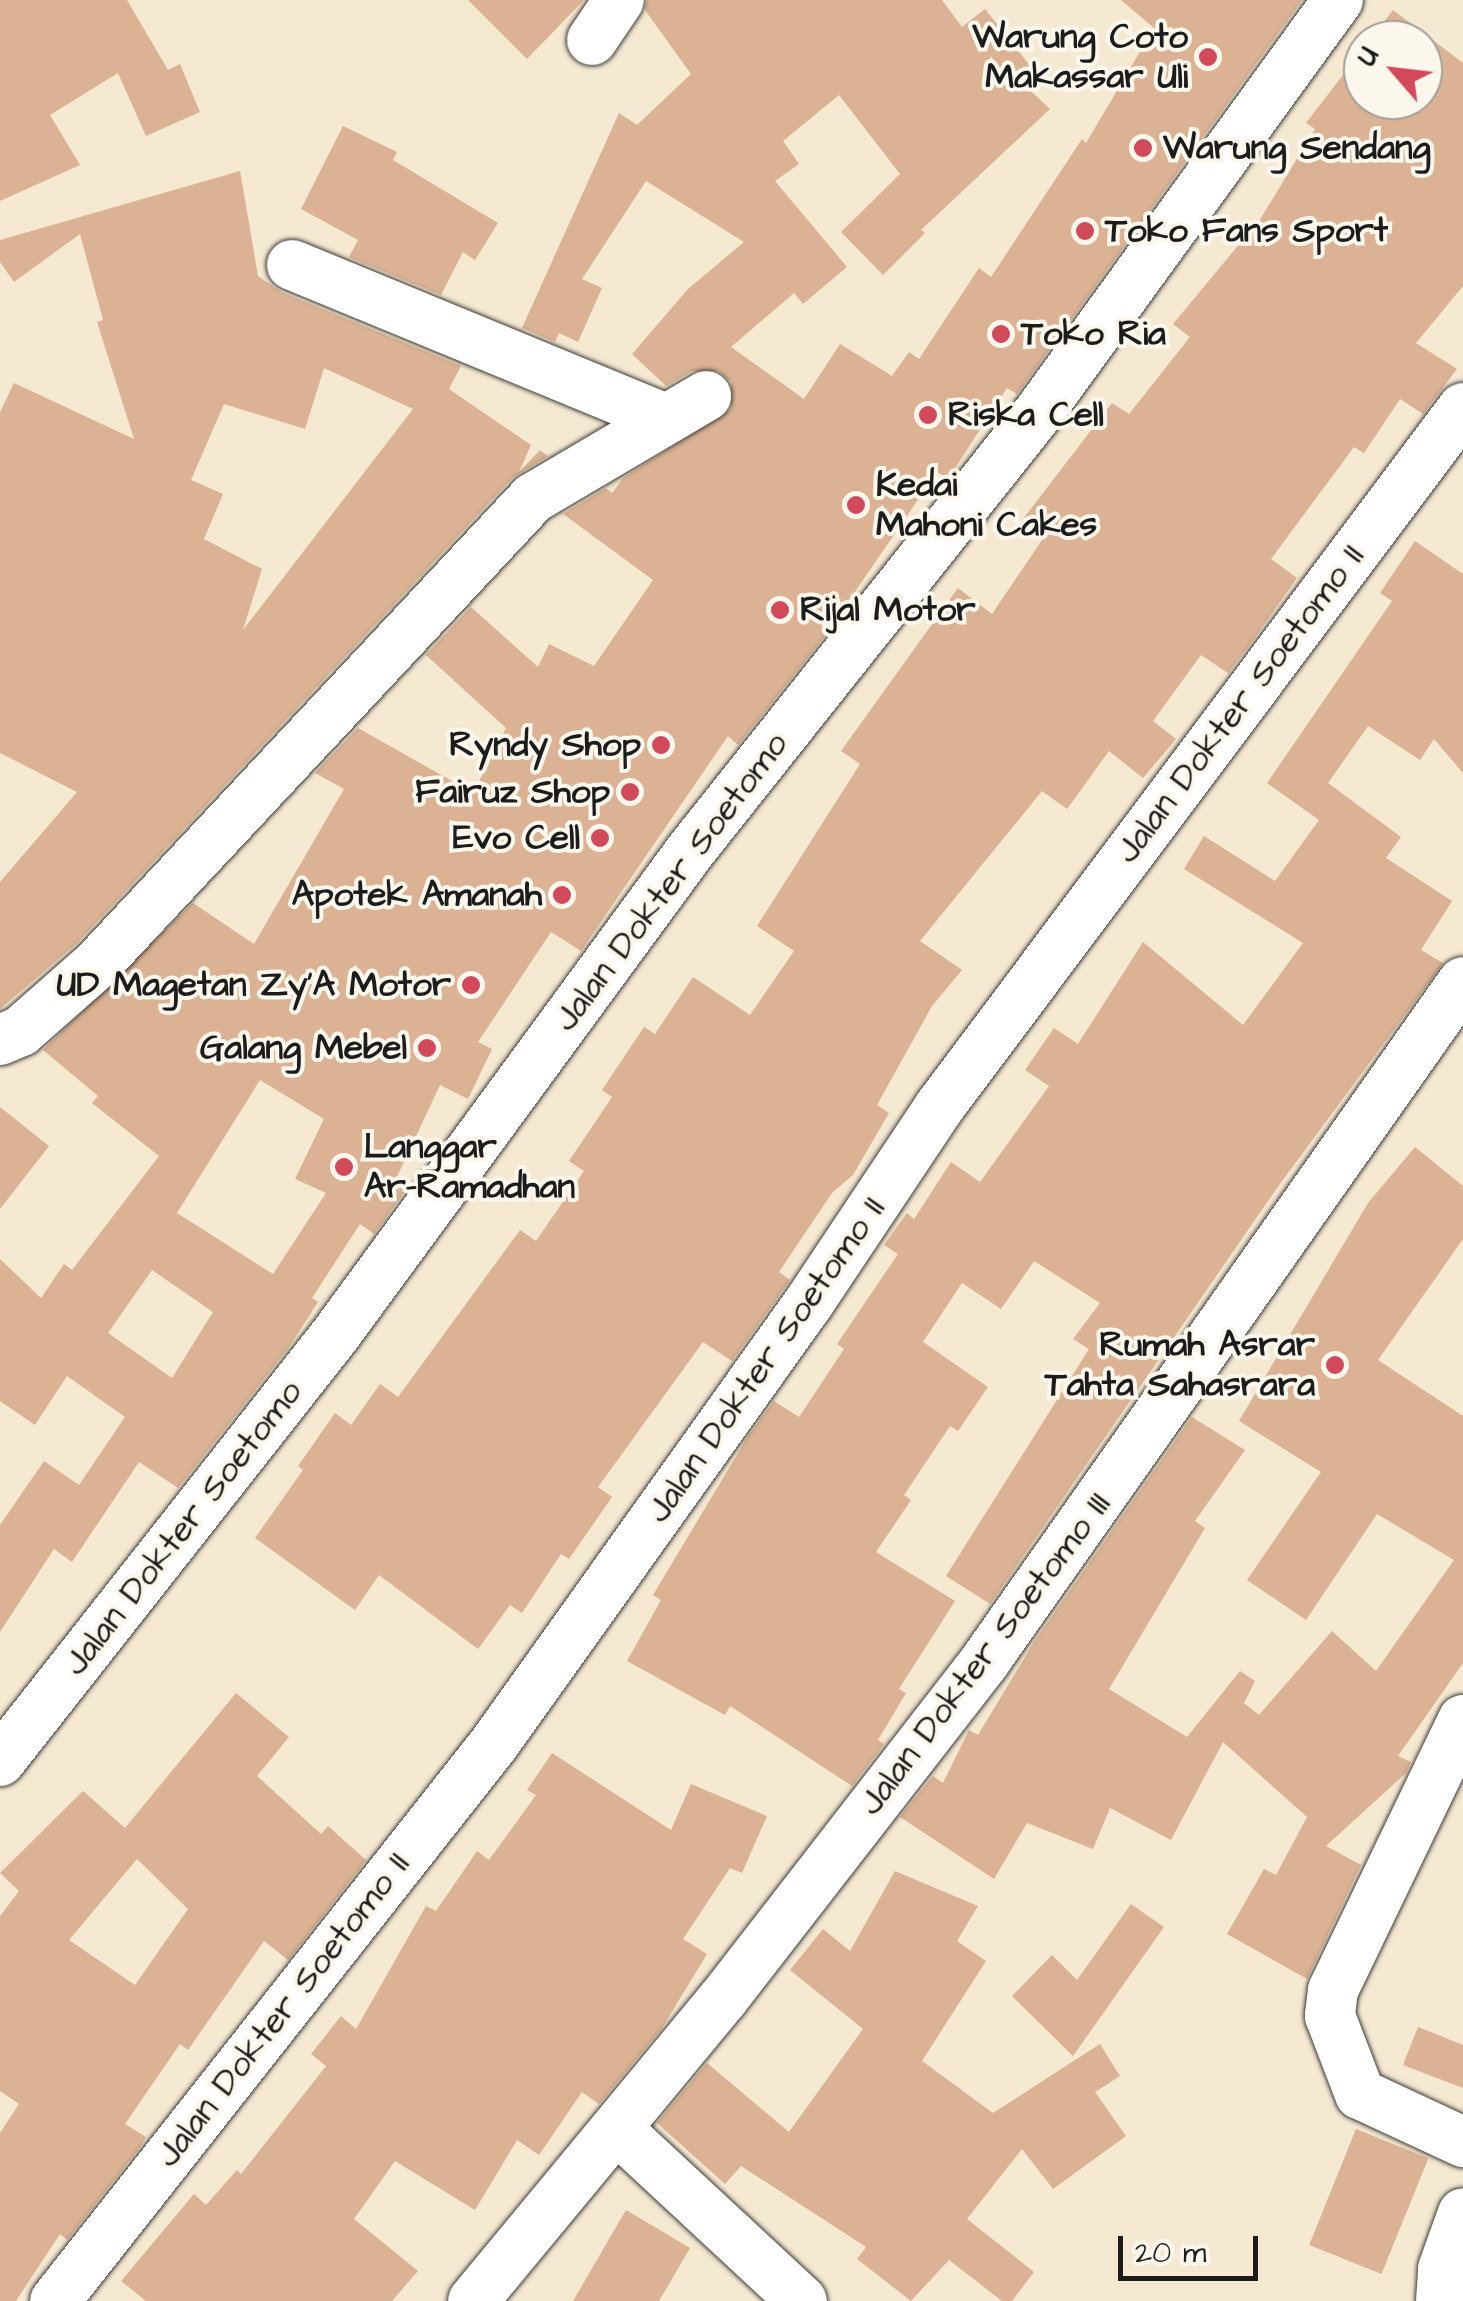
<!DOCTYPE html>
<style>
body{margin:0}
#map{position:relative;width:1463px;height:2301px;overflow:hidden;background:#f5e9d2;font-family:"Architects Daughter",sans-serif}
div>[style]{position:absolute}
.building>*{inset:0;background:#dbb293;transform-origin:0 0}
.roads{filter:drop-shadow(0 0 2px #3d3b37) drop-shadow(0 0 2px #3d3b37)}
.minor>*{height:50px;margin:-25px;padding:0 25px;transform-origin:25px;border-radius:25px;background:#fff}
.dots>*{width:28px;height:28px;translate:-50% -50%;box-sizing:border-box;border:5px solid #fbf7ec;border-radius:50%}
span{translate:-50% -50%;white-space:nowrap;text-align:center;line-height:1.15;-webkit-text-stroke:8px #fbf7ec;paint-order:stroke}
.poi-label{font-size:35px;color:#1c1c1c;font-weight:700}
.right{translate:-100% -50%;text-align:right}
.left{translate:0 -50%;text-align:left}
.street-label{font-size:35px;color:#1c1c1c}
.north{position:absolute;left:1343px;top:20px;width:100px;height:100px;box-sizing:border-box;background:#fbf7ec;border:2px solid #a29f99;border-radius:50%;rotate:298deg;font-size:28px;font-weight:700;line-height:40px;text-align:center;color:#1c1c1c}
.north::after{content:'';display:block;margin:auto;width:35px;height:45px;background:#d1495b;clip-path:polygon(50% 0,100% 100%,50% 72%,0 100%)}
.scale{position:absolute;left:1118px;top:2236px;width:140px;height:45px;box-sizing:border-box;border:5px solid #1c1c1c;border-top:0;padding-left:12px;font-size:30px;line-height:35px;white-space:nowrap;color:#1c1c1c;-webkit-text-stroke:8px #fbf7ec;paint-order:stroke}
</style>
<div id="map">
<div class="building">
<div style="clip-path:polygon(0 0,127px 0,168px 70px,180px 64px,200px 112px,146px 136px,118px 73px,50px 115px,80px 165px,0 201px)"></div>
<div style="clip-path:polygon(468px 0,584px 0,527px 59px)"></div>
<div style="clip-path:polygon(evenodd,647px 0,942px 0,962px 27px,985px 9px,1031px 67px,1017px 78px,1050px 109px,921px 230px,925px 233px,883px 275px,841px 232px,900px 174px,839px 95px,783px 141px,799px 164px,775px 181px,847px 267px,803px 304px,794px 293px,731px 347px,804px 399px,840px 344px,892px 376px,909px 352px,919px 359px,979px 268px,991px 277px,1082px 139px,1086px 143px,1154px 28px,1121px 0,1302px 0,1017px 394px,1007px 388px,948px 479px,937px 472px,824px 637px,738px 745px,728px 736px,581px 951px,551px 932px,478px 1042px,492px 1049px,468px 1099px,440px 1085px,394px 1183px,405px 1191px,374px 1234px,360px 1224px,312px 1298px,318px 1302px,289px 1347px,178px 1488px,139px 1462px,72px 1562px,54px 1549px,0 1632px,0 1525px,44px 1461px,79px 1485px,125px 1417px,67px 1376px,35px 1425px,0 1401px,0 1259px,41px 1298px,64px 1264px,72px 1270px,159px 1156px,92px 1103px,98px 1096px,43px 1050px,193px 903px,254px 944px,344px 789px,315px 773px,358px 728px,473px 793px,506px 728px,426px 655px,471px 607px,538px 667px,549px 644px,594px 666px,653px 580px,563px 514px,606px 488px,612px 493px,623px 478px,731px 409px,731px 382px,719px 371px,692px 371px,666px 386px,632px 354px,688px 289px,744px 242px,646px 181px,582px 279px,602px 288px,578px 342px,559px 333px,555px 342px,522px 328px,619px 113px,637px 125px,691px 74px,645px 10px,647px 0,260px 1080px,324px 1119px,295px 1179px,326px 1193px,273px 1274px,177px 1213px,260px 1080px,647px 0,152px 1270px,213px 1312px,172px 1378px,108px 1333px,152px 1270px)"></div>
<div style="clip-path:polygon(1393px 10px,1463px 63px,1463px 286px,1416px 343px,1457px 369px,1423px 414px,1400px 399px,1364px 453px,1354px 447px,1271px 559px,1297px 578px,1248px 647px,1228px 673px,1201px 655px,1153px 721px,1176px 739px,1143px 778px,1109px 751px,1067px 809px,1042px 791px,920px 941px,962px 970px,932px 1006px,877px 1105px,889px 1113px,853px 1175px,832px 1193px,779px 1272px,790px 1280px,732px 1361px,703px 1342px,598px 1487px,612px 1497px,569px 1559px,561px 1554px,522px 1613px,510px 1605px,478px 1649px,379px 1575px,355px 1610px,255px 1538px,303px 1470px,298px 1466px,335px 1413px,351px 1425px,380px 1384px,398px 1397px,520px 1230px,536px 1241px,584px 1171px,569px 1161px,612px 1097px,602px 1090px,644px 1027px,655px 1034px,693px 977px,750px 1015px,794px 951px,757px 926px,860px 764px,841px 751px,958px 588px,992px 614px,1042px 540px,1020px 523px,1112px 403px,1129px 414px,1190px 337px,1173px 324px,1261px 218px,1315px 129px,1306px 123px,1363px 49px,1363px 100px,1423px 100px,1423px 40px,1370px 40px)"></div>
<div style="clip-path:polygon(343px 126px,397px 152px,393px 160px,498px 223px,475px 260px,463px 252px,441px 295px,349px 257px,358px 240px,301px 209px)"></div>
<div style="clip-path:polygon(evenodd,240px 171px,258px 276px,281px 292px,461px 366px,449px 389px,531px 445px,519px 472px,540px 450px,548px 456px,512px 478px,77px 943px,0 1009px,0 882px,77px 792px,0 753px,0 412px,14px 383px,134px 439px,97px 322px,103px 320px,80px 234px,14px 282px,0 262px,0 240px,240px 171px,324px 368px,413px 409px,243px 630px,262px 569px,204px 539px,223px 494px,191px 480px,224px 404px,305px 429px,324px 368px)"></div>
<div style="clip-path:polygon(1415px 541px,1463px 574px,1463px 773px,1434px 739px,1420px 760px,1368px 726px,1328px 783px,1401px 837px,1386px 858px,1452px 901px,1421px 950px,1443px 963px,1277px 1188px,990px 1604px,946px 1576px,1089px 1349px,1073px 1339px,1100px 1303px,1034px 1261px,1001px 1309px,962px 1283px,923px 1342px,988px 1387px,958px 1431px,950px 1426px,904px 1495px,911px 1500px,876px 1552px,955px 1601px,899px 1689px,906px 1693px,878px 1740px,884px 1744px,852px 1786px,730px 1706px,725px 1715px,627px 1661px,661px 1600px,653px 1595px,747px 1438px,774px 1401px,799px 1417px,844px 1349px,837px 1344px,898px 1254px,884px 1245px,907px 1213px,914px 1219px,951px 1162px,980px 1182px,1049px 1086px,1025px 1070px,1054px 1028px,1078px 1044px,1143px 942px,1243px 1025px,1303px 943px,1184px 869px,1204px 836px,1275px 881px,1319px 820px,1267px 783px,1392px 601px,1380px 593px)"></div>
<div style="clip-path:polygon(0 1107px,49px 1146px,0 1209px)"></div>
<div style="clip-path:polygon(1415px 1147px,1463px 1186px,1463px 1239px,1378px 1360px,1463px 1416px,1463px 1663px,1398px 1756px,1411px 1762px,1406px 1773px,1326px 1846px,1361px 1865px,1307px 1979px,1227px 1934px,1264px 1869px,1276px 1875px,1307px 1817px,1223px 1742px,1171px 1840px,1110px 1808px,1093px 1849px,1027px 1823px,994px 1879px,900px 1817px,933px 1776px,943px 1783px,969px 1730px,978px 1735px,1034px 1642px,1192px 1417px,1245px 1450px,1195px 1521px,1205px 1528px,1109px 1689px,1187px 1737px,1240px 1671px,1255px 1681px,1244px 1703px,1259px 1715px,1332px 1631px,1376px 1671px,1454px 1560px,1377px 1514px,1306px 1620px,1247px 1580px,1321px 1472px,1239px 1421px,1368px 1203px)"></div>
<div style="clip-path:polygon(evenodd,236px 1693px,289px 1737px,257px 1776px,321px 1834px,328px 1826px,366px 1860px,288px 1960px,264px 1941px,188px 2050px,180px 2044px,125px 2124px,146px 2137px,140px 2147px,67px 2240px,60px 2234px,16px 2301px,0 2301px,0 2133px,19px 2104px,0 2091px,0 1916px,19px 1891px,0 1873px,83px 1791px,125px 1828px,236px 1693px,137px 1859px,188px 1909px,135px 1985px,69px 1940px,137px 1859px)"></div>
<div style="clip-path:polygon(552px 1753px,671px 1830px,691px 1784px,767px 1816px,742px 1873px,730px 1868px,683px 1939px,707px 1954px,662px 2028px,599px 2104px,582px 2092px,539px 2155px,517px 2140px,475px 2210px,395px 2161px,354px 2219px,418px 2271px,392px 2301px,146px 2301px,121px 2281px,194px 2194px,206px 2205px,237px 2170px,241px 2174px,326px 2066px,311px 2054px,341px 2016px,356px 2029px,426px 1906px,436px 1911px,477px 1851px,489px 1860px,536px 1795px,527px 1790px)"></div>
<div style="clip-path:polygon(895px 1871px,978px 1906px,957px 1941px,986px 1961px,922px 2061px,993px 2113px,1100px 2044px,1120px 2076px,1095px 2092px,1126px 2136px,1053px 2189px,1022px 2149px,967px 2219px,1034px 2272px,1012px 2301px,1002px 2301px,949px 2260px,911px 2301px,857px 2259px,866px 2247px,741px 2166px,725px 2184px,657px 2123px,707px 2063px,789px 2132px,863px 2029px,790px 1970px,823px 1929px,850px 1951px)"></div>
<div style="clip-path:polygon(1131px 1904px,1164px 1927px,1073px 2056px,1012px 1996px,1052px 1955px,1077px 1980px)"></div>
<div style="clip-path:polygon(1418px 2027px,1463px 2045px,1463px 2088px,1403px 2065px)"></div>
<div style="left:1356px;top:2129px;width:78px;height:125px;rotate:22deg"></div>
<div style="clip-path:polygon(626px 2210px,690px 2248px,659px 2301px,573px 2301px)"></div>
</div>
<div class="roads">
<div class="minor">
<div style="left:592px;top:40px;width:48px;rotate:-56deg"></div>
<div style="left:292px;top:265px;width:404px;rotate:22.4deg"></div>
<div style="left:0;top:1040px;width:23px;rotate:-23deg"></div>
<div style="left:21px;top:1031px;width:101px;rotate:-41.4deg"></div>
<div style="left:97px;top:964px;width:638px;rotate:-46.9deg"></div>
<div style="left:533px;top:498px;width:201px;rotate:-30.5deg"></div>
<div style="left:1463px;top:1720px;width:300px;rotate:115.7deg"></div>
<div style="left:1333px;top:1990px;width:26px;rotate:97deg"></div>
<div style="left:1330px;top:2016px;width:84px;rotate:69deg"></div>
<div style="left:1360px;top:2094px;width:114px;rotate:25deg"></div>
<div style="left:0;top:1761px;width:543px;rotate:-51.8deg"></div>
<div style="left:336px;top:1334px;width:600px;rotate:-53.74deg"></div>
<div style="left:691px;top:850px;width:559px;rotate:-51.53deg"></div>
<div style="left:1039px;top:412px;width:509px;rotate:-54.03deg"></div>
<div style="left:618px;top:2130px;width:251px;rotate:42.9deg"></div>
<div style="left:55px;top:2301px;width:709px;rotate:-51.76deg"></div>
<div style="left:494px;top:1744px;width:541px;rotate:-54.49deg"></div>
<div style="left:808px;top:1304px;width:238px;rotate:-56.3deg"></div>
<div style="left:940px;top:1106px;width:872px;rotate:-53.16deg"></div>
<div style="left:473px;top:2301px;width:392px;rotate:-50.4deg"></div>
<div style="left:723px;top:1999px;width:428px;rotate:-52.2deg"></div>
<div style="left:985px;top:1661px;width:830px;rotate:-54.86deg"></div>
<div style="left:1441px;top:2301px;width:32px;rotate:-86deg"></div>
<div style="left:1443px;top:2269px;width:59px;rotate:-70.3deg"></div>
</div>
</div>
<div class="dots">
<div style="left:1208px;top:57px;background:#d1495b"></div>
<div style="left:1143px;top:148px;background:#d1495b"></div>
<div style="left:1085px;top:231px;background:#d1495b"></div>
<div style="left:1001px;top:334px;background:#d1495b"></div>
<div style="left:928px;top:415px;background:#d1495b"></div>
<div style="left:856px;top:505px;background:#d1495b"></div>
<div style="left:780px;top:610px;background:#d1495b"></div>
<div style="left:661px;top:745px;background:#d1495b"></div>
<div style="left:630px;top:792px;background:#d1495b"></div>
<div style="left:600px;top:838px;background:#d1495b"></div>
<div style="left:562px;top:895px;background:#d1495b"></div>
<div style="left:471px;top:985px;background:#d1495b"></div>
<div style="left:427px;top:1048px;background:#d1495b"></div>
<div style="left:344px;top:1167px;background:#d1495b"></div>
<div style="left:1335px;top:1365px;background:#d1495b"></div>
</div>
<div class="poi-label">
<span class="right" style="left:1188px;top:57px">Warung Coto<br>Makassar Uli</span>
<span class="left" style="left:1163px;top:148px">Warung Sendang</span>
<span class="left" style="left:1105px;top:231px">Toko Fans Sport</span>
<span class="left" style="left:1021px;top:334px">Toko Ria</span>
<span class="left" style="left:948px;top:415px">Riska Cell</span>
<span class="left" style="left:876px;top:505px">Kedai<br>Mahoni Cakes</span>
<span class="left" style="left:800px;top:610px">Rijal Motor</span>
<span class="right" style="left:641px;top:745px">Ryndy Shop</span>
<span class="right" style="left:610px;top:792px">Fairuz Shop</span>
<span class="right" style="left:580px;top:838px">Evo Cell</span>
<span class="right" style="left:542px;top:895px">Apotek Amanah</span>
<span class="right" style="left:451px;top:985px">UD Magetan Zy'A Motor</span>
<span class="right" style="left:407px;top:1048px">Galang Mebel</span>
<span class="left" style="left:364px;top:1167px">Langgar<br>Ar-Ramadhan</span>
<span class="right" style="left:1315px;top:1365px">Rumah Asrar<br>Tahta Sahasrara</span>
</div>
<div class="street-label">
<span style="left:1240px;top:704px;rotate:-53deg">Jalan Dokter Soetomo II</span>
<span style="left:671px;top:882px;rotate:-53deg">Jalan Dokter Soetomo</span>
<span style="left:766px;top:1360px;rotate:-55deg">Jalan Dokter Soetomo II</span>
<span style="left:183px;top:1528px;rotate:-52deg">Jalan Dokter Soetomo</span>
<span style="left:985px;top:1654px;rotate:-53deg">Jalan Dokter Soetomo III</span>
<span style="left:283px;top:2010px;rotate:-52deg">Jalan Dokter Soetomo II</span>
</div>
<div class="north">U</div>
<div class="scale">20 m</div>
</div>
